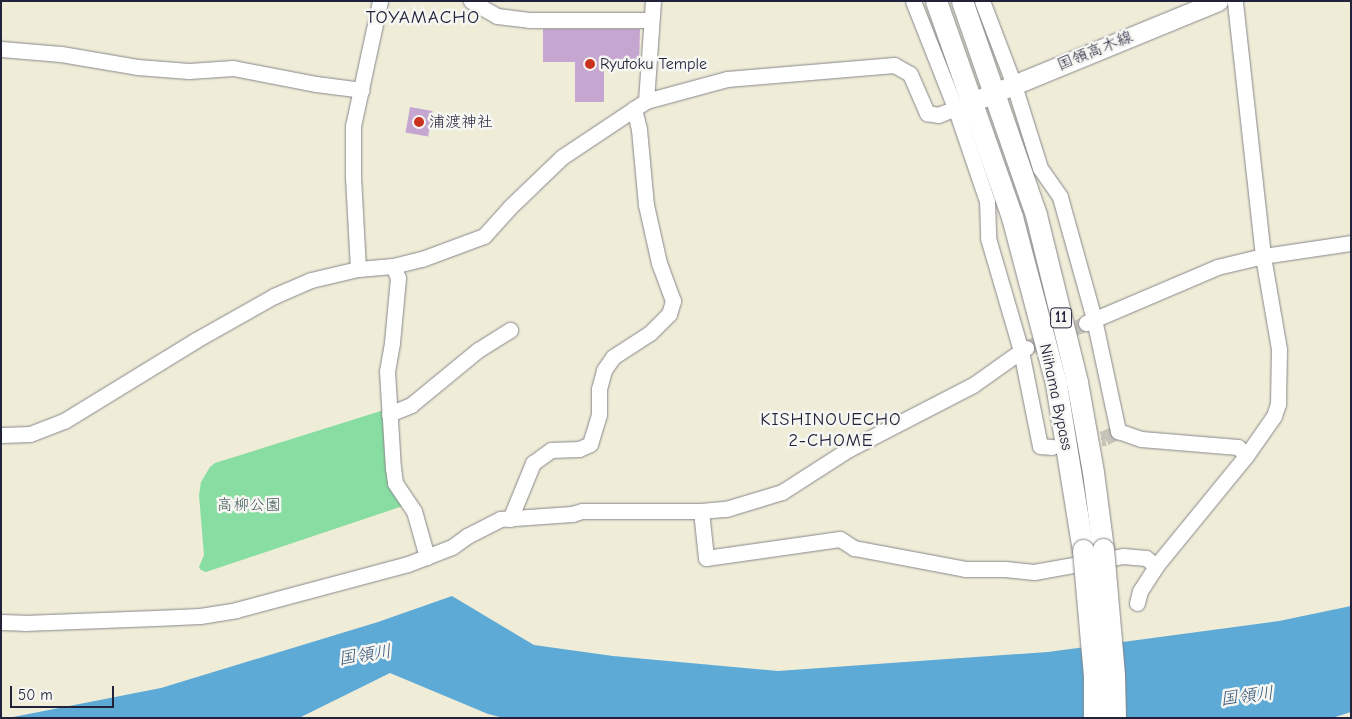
<!DOCTYPE html>
<meta charset="utf-8">
<style>
body{margin:0}
#map{position:relative;width:1352px;height:719px;overflow:hidden;background:#efecd8;font-family:"Comic Neue","Klee One",sans-serif}
div>[style]{position:absolute}
.green>*{inset:0;background:#88dea2}
.water>*{inset:0;background:#5daad6}
.building>*{inset:0;background:#c4a6d0;transform-origin:0 0}
.minor-tunnel>*{height:15px;margin-top:-7.5px;transform-origin:0;background:repeating-linear-gradient(90deg,#c6c4b9 0 15px,transparent 0 23px)}
.roads{filter:drop-shadow(0 0 1px #88878a) drop-shadow(0 0 1px #88878a)}
.minor>*{height:15px;margin:-7.5px;padding:0 7.5px;transform-origin:7.5px;border-radius:7.5px;background:#fff}
.major>*{height:19px;margin:-9.5px;padding:0 9.5px;transform-origin:9.5px;border-radius:9.5px;background:#fff}
.highway>*{height:21px;margin:-10.5px;padding:0 10.5px;transform-origin:10.5px;border-radius:10.5px;background:#fff}
.bridges{filter:drop-shadow(0 0 1px #88878a) drop-shadow(0 0 1px #88878a)}
.highway-bridge>*{height:21px;margin:-10.5px;padding:0 10.5px;transform-origin:10.5px;border-radius:10.5px;background:#fff}
.dots>*{width:14px;height:14px;translate:-50% -50%;box-sizing:border-box;border:2px solid #f6f6f2;border-radius:50%}
span{translate:-50% -50%;white-space:nowrap;text-align:center;line-height:1.15;-webkit-text-stroke:5px #f6f6f2;paint-order:stroke}
.shield-label span{padding:1px 4px;background:#f6f6f2;border:1px solid;border-radius:4px;-webkit-text-stroke-width:0}
.shield-label{font-size:15px;color:#22223b;font-weight:700}
.street-label{font-size:16px;color:#22223b}
.poi-label{font-size:16px;color:#22223b}
.left{translate:0 -50%;text-align:left}
.park-label{font-size:16px;color:#415a5a}
.neighbourhood-label{font-size:18px;color:#22223b;letter-spacing:1px}
.water-label{font-size:18px;color:#3a5879;font-style:italic}
.quarter-label{font-size:19px;color:#22223b;letter-spacing:1px}
.frame{position:absolute;inset:0;border:2px solid #22223b;pointer-events:none}
.scale{position:absolute;left:10px;top:686px;width:104px;height:22px;box-sizing:border-box;border:2px solid #22223b;border-top:0;padding-left:6px;font-size:15px;line-height:18px;white-space:nowrap;color:#22223b;-webkit-text-stroke:4px #f6f6f2;paint-order:stroke}
</style>
<div id="map">
<div class="green">
<div style="clip-path:polygon(384px 410px,403px 506px,206px 572px,201px 570px,199px 567px,204px 555px,199px 495px,201px 482px,210px 467px,215px 463px)"></div>
</div>
<div class="water">
<div style="clip-path:polygon(452px 596px,534px 645px,613px 656px,778px 671px,1048px 652px,1279px 621px,1351px 606px,1351px 712px,1332px 718px,504px 718px,488px 714px,390px 673px,299px 718px,8px 718px,161px 688px,378px 622px)"></div>
</div>
<div class="building">
<div style="clip-path:polygon(543px 29px,640px 29px,639px 66px,604px 66px,604px 102px,575px 102px,575px 62px,543px 62px)"></div>
<div style="left:410px;top:107px;width:23px;height:26px;rotate:10deg"></div>
</div>
<div class="minor-tunnel">
<div style="left:1026px;top:348px;width:64px;rotate:-22.1deg"></div>
<div style="left:1056px;top:446px;width:50px;rotate:-9.3deg"></div>
<div style="left:1105px;top:438px;width:15px;rotate:-28deg"></div>
</div>
<div class="roads">
<div class="minor">
<div style="left:471px;top:1px;width:30px;rotate:30deg"></div>
<div style="left:497px;top:16px;width:32px;rotate:7deg"></div>
<div style="left:529px;top:20px;width:122px"></div>
<div style="left:913px;top:1px;width:117px;rotate:68.5deg"></div>
<div style="left:956px;top:110px;width:96px;rotate:71.2deg"></div>
<div style="left:987px;top:201px;width:37px;rotate:88deg"></div>
<div style="left:988px;top:238px;width:118px;rotate:73.7deg"></div>
<div style="left:1021px;top:351px;width:6px;rotate:-31deg"></div>
<div style="left:982px;top:1px;width:90px;rotate:69.1deg"></div>
<div style="left:1014px;top:85px;width:87px;rotate:72.6deg"></div>
<div style="left:1040px;top:168px;width:35px;rotate:55deg"></div>
<div style="left:1060px;top:197px;width:127px;rotate:74.4deg"></div>
<div style="left:1094px;top:319px;width:115px;rotate:77.9deg"></div>
<div style="left:1118px;top:431px;width:24px;rotate:19deg"></div>
<div style="left:1141px;top:439px;width:97px;rotate:4.7deg"></div>
<div style="left:1238px;top:447px;width:12px;rotate:48deg"></div>
<div style="left:1px;top:49px;width:60px;rotate:4.8deg"></div>
<div style="left:61px;top:54px;width:77px;rotate:9.7deg"></div>
<div style="left:137px;top:67px;width:52px;rotate:4.4deg"></div>
<div style="left:189px;top:71px;width:44px;rotate:-3.9deg"></div>
<div style="left:233px;top:68px;width:85px;rotate:10.9deg"></div>
<div style="left:316px;top:84px;width:46px;rotate:7.4deg"></div>
<div style="left:646px;top:101px;width:100px;rotate:-86deg"></div>
<div style="left:393px;top:266px;width:13px;rotate:67deg"></div>
<div style="left:398px;top:278px;width:65px;rotate:95.3deg"></div>
<div style="left:392px;top:343px;width:28px;rotate:100deg"></div>
<div style="left:387px;top:371px;width:97px;rotate:86.5deg"></div>
<div style="left:393px;top:468px;width:15px;rotate:82deg"></div>
<div style="left:395px;top:483px;width:34px;rotate:56deg"></div>
<div style="left:414px;top:511px;width:48px;rotate:74.2deg"></div>
<div style="left:358px;top:269px;width:91px;rotate:-93.1deg"></div>
<div style="left:353px;top:178px;width:52px;rotate:-90deg"></div>
<div style="left:353px;top:126px;width:128px;rotate:-77.8deg"></div>
<div style="left:1086px;top:323px;width:142px;rotate:-23.1deg"></div>
<div style="left:1217px;top:267px;width:47px;rotate:-13.4deg"></div>
<div style="left:1263px;top:256px;width:89px;rotate:-8.4deg"></div>
<div style="left:389px;top:414px;width:24px;rotate:-22deg"></div>
<div style="left:411px;top:405px;width:87px;rotate:-39.4deg"></div>
<div style="left:478px;top:350px;width:38px;rotate:-32deg"></div>
<div style="left:1px;top:435px;width:29px;rotate:-2deg"></div>
<div style="left:30px;top:434px;width:36px;rotate:-21deg"></div>
<div style="left:64px;top:421px;width:155px;rotate:-31.5deg"></div>
<div style="left:196px;top:340px;width:90px;rotate:-29.4deg"></div>
<div style="left:274px;top:296px;width:40px;rotate:-23.4deg"></div>
<div style="left:311px;top:280px;width:48px;rotate:-13.2deg"></div>
<div style="left:358px;top:269px;width:35px;rotate:-5deg"></div>
<div style="left:393px;top:266px;width:30px;rotate:-14deg"></div>
<div style="left:422px;top:259px;width:66px;rotate:-20.4deg"></div>
<div style="left:484px;top:236px;width:39px;rotate:-48deg"></div>
<div style="left:510px;top:207px;width:72px;rotate:-43.9deg"></div>
<div style="left:562px;top:157px;width:101px;rotate:-33.7deg"></div>
<div style="left:646px;top:101px;width:84px;rotate:-15.2deg"></div>
<div style="left:727px;top:79px;width:168px;rotate:-4.8deg"></div>
<div style="left:894px;top:65px;width:18px;rotate:29deg"></div>
<div style="left:910px;top:74px;width:43px;rotate:66.4deg"></div>
<div style="left:927px;top:113px;width:11px;rotate:10deg"></div>
<div style="left:938px;top:115px;width:36px;rotate:-21deg"></div>
<div style="left:701px;top:511px;width:47px;rotate:83.9deg"></div>
<div style="left:706px;top:558px;width:135px;rotate:-8.1deg"></div>
<div style="left:840px;top:539px;width:17px;rotate:33deg"></div>
<div style="left:854px;top:548px;width:113px;rotate:10.7deg"></div>
<div style="left:965px;top:569px;width:40px"></div>
<div style="left:1005px;top:569px;width:29px;rotate:6deg"></div>
<div style="left:1034px;top:572px;width:90px;rotate:-10.2deg"></div>
<div style="left:1123px;top:556px;width:23px;rotate:5deg"></div>
<div style="left:1146px;top:558px;width:13px;rotate:39deg"></div>
<div style="left:1156px;top:566px;width:142px;rotate:-50.7deg"></div>
<div style="left:1246px;top:456px;width:49px;rotate:-55deg"></div>
<div style="left:1274px;top:416px;width:13px;rotate:-72deg"></div>
<div style="left:1278px;top:404px;width:55px;rotate:-89deg"></div>
<div style="left:1279px;top:349px;width:94px;rotate:-99.8deg"></div>
<div style="left:1263px;top:256px;width:257px;rotate:-96.3deg"></div>
<div style="left:510px;top:519px;width:61px;rotate:-67.7deg"></div>
<div style="left:533px;top:463px;width:22px;rotate:-36deg"></div>
<div style="left:551px;top:450px;width:28px;rotate:-2deg"></div>
<div style="left:579px;top:449px;width:12px;rotate:-24deg"></div>
<div style="left:590px;top:444px;width:31px;rotate:-73deg"></div>
<div style="left:599px;top:414px;width:25px;rotate:-90deg"></div>
<div style="left:599px;top:389px;width:20px;rotate:-75deg"></div>
<div style="left:604px;top:370px;width:16px;rotate:-55deg"></div>
<div style="left:613px;top:357px;width:44px;rotate:-33deg"></div>
<div style="left:650px;top:333px;width:27px;rotate:-45deg"></div>
<div style="left:669px;top:314px;width:14px;rotate:-73deg"></div>
<div style="left:673px;top:301px;width:40px;rotate:-110.2deg"></div>
<div style="left:659px;top:263px;width:59px;rotate:-102.6deg"></div>
<div style="left:646px;top:205px;width:76px;rotate:-95.3deg"></div>
<div style="left:639px;top:129px;width:21px;rotate:-104deg"></div>
<div style="left:1137px;top:603px;width:12px;rotate:-76deg"></div>
<div style="left:1140px;top:591px;width:30px;rotate:-57deg"></div>
<div style="left:1px;top:622px;width:23px;rotate:2deg"></div>
<div style="left:24px;top:623px;width:131px;rotate:-2.2deg"></div>
<div style="left:155px;top:618px;width:45px;rotate:-2.5deg"></div>
<div style="left:200px;top:616px;width:36px;rotate:-9deg"></div>
<div style="left:236px;top:610px;width:178px;rotate:-15deg"></div>
<div style="left:408px;top:564px;width:47px;rotate:-21.1deg"></div>
<div style="left:452px;top:547px;width:19px;rotate:-36deg"></div>
<div style="left:467px;top:536px;width:37px;rotate:-27deg"></div>
<div style="left:500px;top:519px;width:72px;rotate:-4deg"></div>
<div style="left:572px;top:514px;width:10px;rotate:-17deg"></div>
<div style="left:582px;top:511px;width:119px"></div>
<div style="left:701px;top:511px;width:25px;rotate:-5deg"></div>
<div style="left:726px;top:509px;width:59px;rotate:-16.9deg"></div>
<div style="left:782px;top:492px;width:80px;rotate:-32.7deg"></div>
<div style="left:849px;top:449px;width:140px;rotate:-27.3deg"></div>
<div style="left:973px;top:385px;width:59px;rotate:-35.3deg"></div>
<div style="left:1021px;top:351px;width:97px;rotate:78.7deg"></div>
<div style="left:1040px;top:446px;width:12px;rotate:5deg"></div>
</div>
<div class="major">
<div style="left:972px;top:102px;width:266px;rotate:-22.3deg"></div>
</div>
<div class="highway">
<div style="left:936px;top:1px;width:229px;rotate:70.6deg"></div>
<div style="left:1012px;top:217px;width:173px;rotate:75.2deg"></div>
<div style="left:1056px;top:384px;width:168px;rotate:80.8deg"></div>
<div style="left:962px;top:1px;width:226px;rotate:70.9deg"></div>
<div style="left:1036px;top:215px;width:172px;rotate:76.2deg"></div>
<div style="left:1077px;top:382px;width:91px;rotate:79.9deg"></div>
<div style="left:1093px;top:472px;width:78px;rotate:82.6deg"></div>
</div>
</div>
<div class="bridges">
<div class="highway-bridge">
<div style="left:1103px;top:549px;width:127px;rotate:85deg"></div>
<div style="left:1114px;top:676px;width:42px;rotate:88.6deg"></div>
<div style="left:1083px;top:550px;width:126px;rotate:85deg"></div>
<div style="left:1094px;top:676px;width:42px;rotate:90deg"></div>
</div>
</div>
<div class="dots">
<div style="left:590px;top:64px;background:#c8321e"></div>
<div style="left:419px;top:122px;background:#c8321e"></div>
</div>
<div class="shield-label">
<span style="left:1061px;top:318px">11</span>
</div>
<div class="street-label">
<span style="left:1095px;top:51px;rotate:-22deg">国領高木線</span>
<span style="left:1056px;top:397px;rotate:78deg">Niihama Bypass</span>
</div>
<div class="poi-label">
<span class="left" style="left:600px;top:64px">Ryutoku Temple</span>
<span class="left" style="left:429px;top:122px">浦渡神社</span>
</div>
<div class="park-label">
<span style="left:249px;top:505px">高柳公園</span>
</div>
<div class="neighbourhood-label">
<span style="left:831px;top:431px">KISHINOUECHO<br>2-CHOME</span>
</div>
<div class="water-label">
<span style="left:365px;top:656px;rotate:-9deg">国領川</span>
<span style="left:1247px;top:697px;rotate:-7deg">国領川</span>
</div>
<div class="quarter-label">
<span style="left:423px;top:18px">TOYAMACHO</span>
</div>
<div class="frame"></div>
<div class="scale">50 m</div>
</div>
